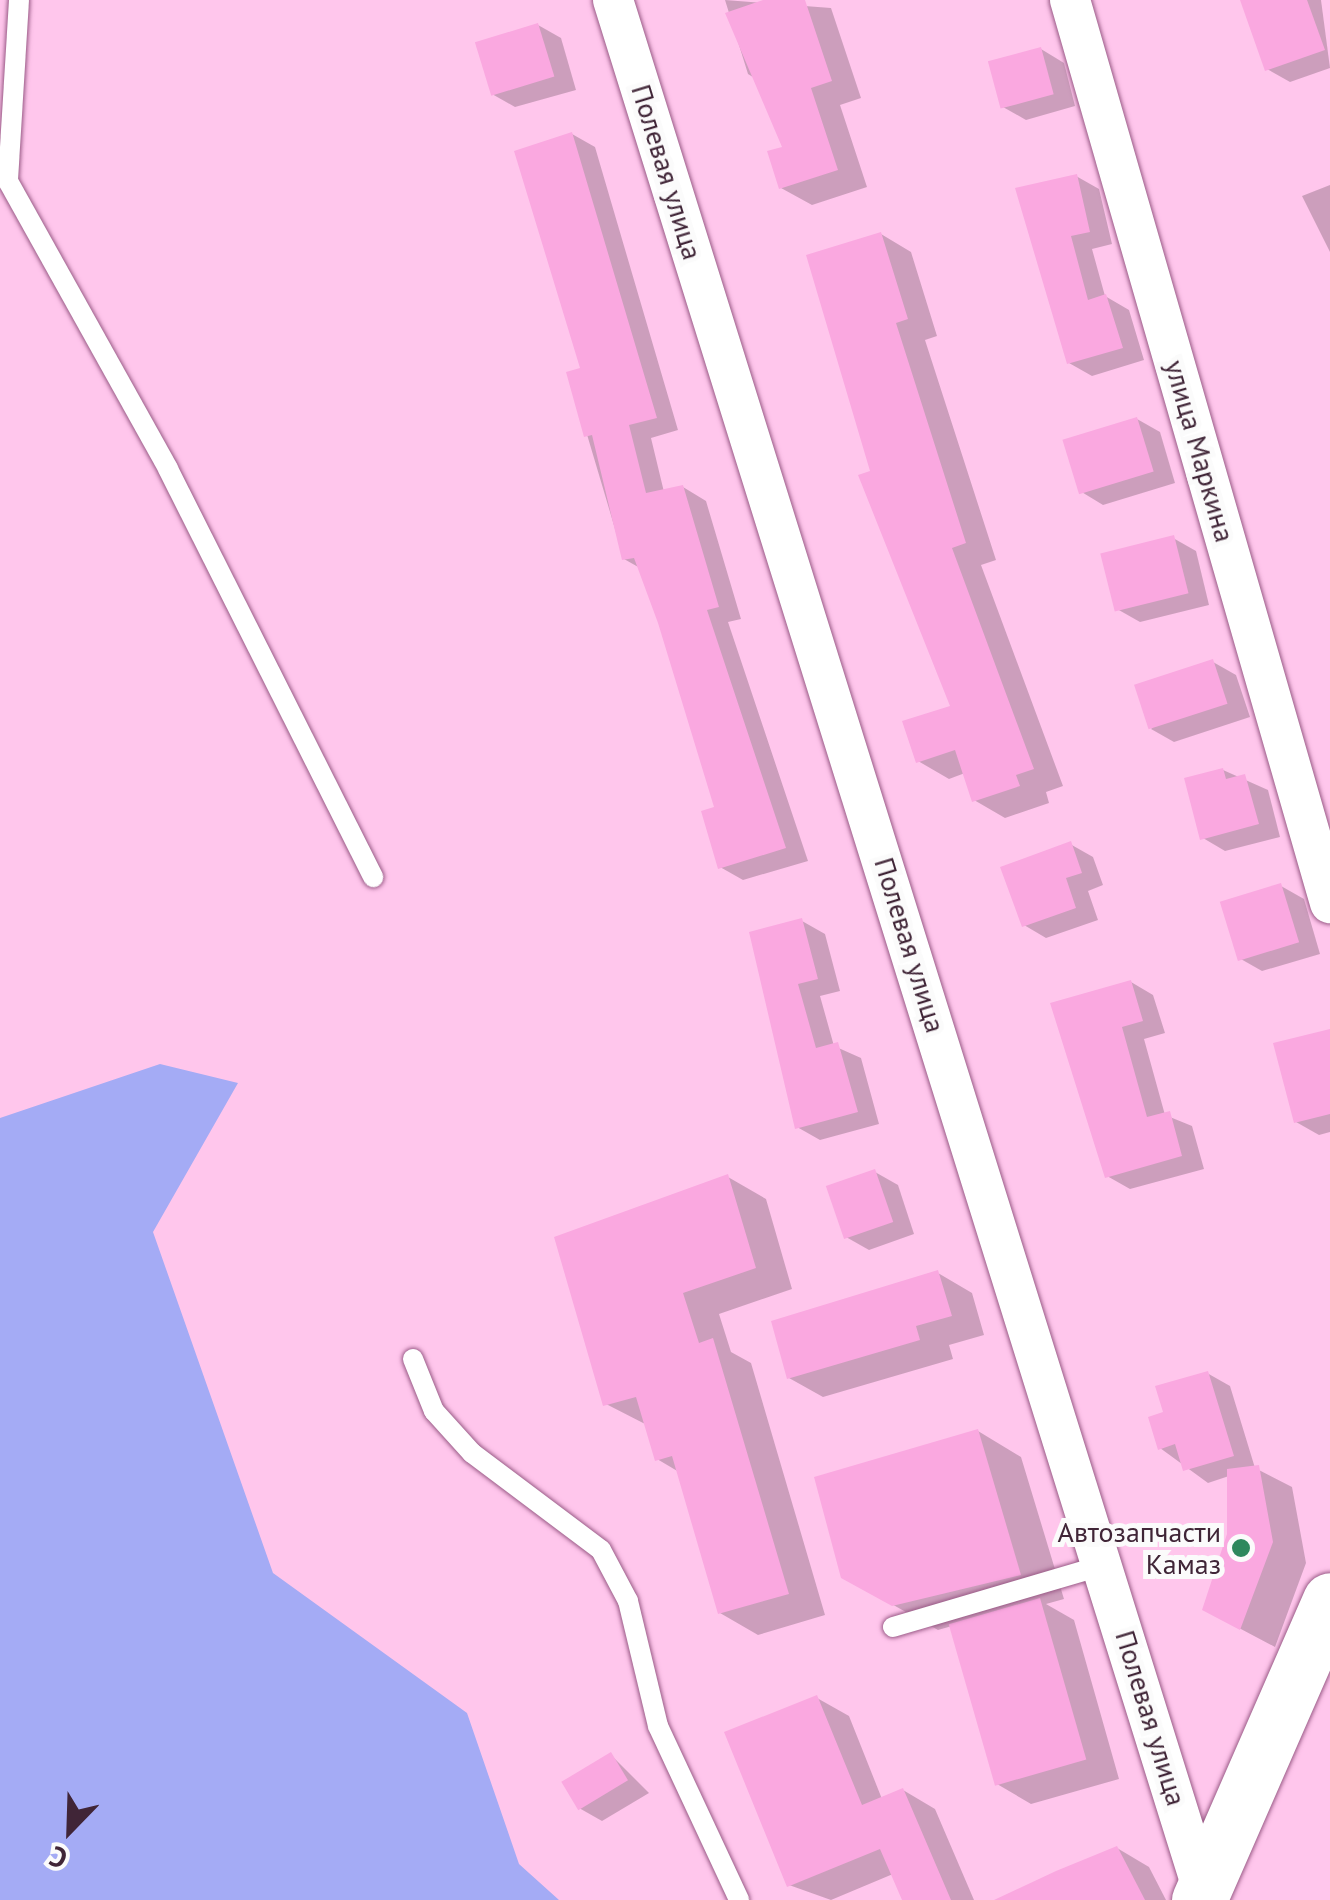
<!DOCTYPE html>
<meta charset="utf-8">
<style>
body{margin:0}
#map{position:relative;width:1330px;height:1900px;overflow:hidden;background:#ffc6ec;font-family:"PT Sans",sans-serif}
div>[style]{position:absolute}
.green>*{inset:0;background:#a4abf5}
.shadow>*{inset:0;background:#0003}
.building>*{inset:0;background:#faa8e0;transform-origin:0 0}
.roads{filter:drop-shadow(0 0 2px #9a5b87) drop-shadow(0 0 2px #9a5b87)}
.lane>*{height:20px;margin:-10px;padding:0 10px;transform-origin:10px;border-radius:10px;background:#fff}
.street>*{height:40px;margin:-20px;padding:0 20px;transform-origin:20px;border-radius:20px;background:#fff}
.primary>*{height:55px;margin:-27.5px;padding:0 27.5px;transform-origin:27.5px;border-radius:27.5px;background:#fff}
.dots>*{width:28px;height:28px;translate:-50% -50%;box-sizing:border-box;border:5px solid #fbfbfb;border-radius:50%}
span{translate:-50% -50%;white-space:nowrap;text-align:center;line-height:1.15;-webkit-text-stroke:10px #fbfbfb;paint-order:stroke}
.street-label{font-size:28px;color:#402537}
.poi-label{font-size:28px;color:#402537}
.right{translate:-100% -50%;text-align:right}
.north{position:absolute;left:20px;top:1780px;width:100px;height:100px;-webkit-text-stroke:8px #fbfbfb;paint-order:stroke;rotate:203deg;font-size:28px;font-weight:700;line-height:40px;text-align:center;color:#402537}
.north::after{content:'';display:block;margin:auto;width:35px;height:45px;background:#402537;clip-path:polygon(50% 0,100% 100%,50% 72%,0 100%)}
</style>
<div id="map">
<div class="green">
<div style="clip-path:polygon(160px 1064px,238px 1083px,153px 1232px,273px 1573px,467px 1713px,519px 1864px,559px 1900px,0 1900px,0 1118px)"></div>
</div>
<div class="shadow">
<div style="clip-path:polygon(725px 0,831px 8px,861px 98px,840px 105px,867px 187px,812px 205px,781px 188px,786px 149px,764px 84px,748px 74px)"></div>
<div style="clip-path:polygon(1243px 0,1321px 0,1330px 68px,1290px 82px,1267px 69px)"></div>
<div style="clip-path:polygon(538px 25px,561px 38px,576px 90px,515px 107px,492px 94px)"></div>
<div style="clip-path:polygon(1041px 49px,1064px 63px,1075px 106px,1026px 120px,1003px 107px)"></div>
<div style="clip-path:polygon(572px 134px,595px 147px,678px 430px,651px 438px,664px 492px,683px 487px,706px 501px,741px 619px,728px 622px,808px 861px,743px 880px,720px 867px,717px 809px,676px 672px,640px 568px,624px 559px,569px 374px,583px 370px)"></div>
<div style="clip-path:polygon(1076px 176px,1099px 189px,1112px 244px,1092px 249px,1105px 296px,1129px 310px,1144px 360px,1092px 376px,1069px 363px,1018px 190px)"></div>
<div style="clip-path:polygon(1330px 185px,1330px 252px,1302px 196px)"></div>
<div style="clip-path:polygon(881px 234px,911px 252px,937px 336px,925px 340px,996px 560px,981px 565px,1063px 786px,1046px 792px,1049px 803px,1005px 818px,974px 800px,965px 773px,949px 779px,918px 761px,953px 708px,873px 472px)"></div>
<div style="clip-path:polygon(1137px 419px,1160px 432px,1175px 483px,1103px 505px,1080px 491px)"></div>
<div style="clip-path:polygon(1173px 538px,1196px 551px,1209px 605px,1140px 622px,1117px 609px)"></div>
<div style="clip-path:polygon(1213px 662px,1236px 675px,1250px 717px,1174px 742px,1151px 729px)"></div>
<div style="clip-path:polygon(1223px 770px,1268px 790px,1280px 837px,1225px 851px,1203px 838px)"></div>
<div style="clip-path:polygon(1070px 844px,1093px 857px,1103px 885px,1088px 891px,1098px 920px,1046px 938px,1024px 925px)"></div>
<div style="clip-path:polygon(1281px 886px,1304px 899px,1320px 954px,1262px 971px,1239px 958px)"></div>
<div style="clip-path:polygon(802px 921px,825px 934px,840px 991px,820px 996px,834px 1046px,861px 1058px,879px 1124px,820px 1140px,797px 1127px,752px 934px)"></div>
<div style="clip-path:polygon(1131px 982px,1153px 995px,1165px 1033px,1144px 1039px,1165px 1115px,1192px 1126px,1204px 1169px,1130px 1189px,1107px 1176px,1053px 1004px)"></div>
<div style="clip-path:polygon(1330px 1031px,1330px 1132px,1319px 1135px,1296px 1122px)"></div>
<div style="clip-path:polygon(875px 1172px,898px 1185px,914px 1234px,869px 1250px,846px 1237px)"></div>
<div style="clip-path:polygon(728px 1177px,766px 1199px,792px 1289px,719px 1314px,731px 1352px,751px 1363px,825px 1615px,758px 1635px,720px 1613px,679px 1472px,657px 1459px,647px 1425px,606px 1404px)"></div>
<div style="clip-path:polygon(938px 1273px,972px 1293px,984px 1335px,949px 1345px,953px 1359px,823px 1397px,789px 1378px)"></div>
<div style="clip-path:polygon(1207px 1373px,1230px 1386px,1255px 1468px,1292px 1487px,1306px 1563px,1275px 1647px,1239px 1628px,1229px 1476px,1208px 1483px,1160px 1448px)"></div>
<div style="clip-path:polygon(978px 1431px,1021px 1457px,1064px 1599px,1046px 1604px,1074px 1620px,1119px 1779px,1031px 1804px,997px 1784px,952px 1626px,938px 1630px,888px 1602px)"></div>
<div style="clip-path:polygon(817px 1698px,849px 1716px,882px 1799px,903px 1790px,935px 1809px,974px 1900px,905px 1900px,893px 1874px,831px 1900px,789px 1885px)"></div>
<div style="clip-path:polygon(611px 1755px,649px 1793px,602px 1821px,579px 1808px)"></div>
<div style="clip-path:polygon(1117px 1848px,1149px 1867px,1166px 1900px,1002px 1900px)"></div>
</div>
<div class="building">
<div style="clip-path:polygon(763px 0,805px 0,832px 81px,811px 88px,838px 170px,779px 189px,767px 151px,782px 147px,725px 13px)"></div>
<div style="clip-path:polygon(1240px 0,1307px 0,1325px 50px,1265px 71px)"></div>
<div style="left:538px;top:23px;width:56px;height:66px;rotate:73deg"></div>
<div style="left:1041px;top:47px;width:49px;height:55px;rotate:75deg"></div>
<div style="clip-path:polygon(572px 132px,657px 418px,629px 425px,646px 493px,683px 485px,719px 607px,707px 610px,786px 848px,718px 869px,701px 811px,714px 807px,658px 623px,634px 558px,622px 560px,592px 435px,584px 437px,566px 372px,580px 368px,514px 151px)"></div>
<div style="clip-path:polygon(1077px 174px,1090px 232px,1071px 236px,1088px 300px,1106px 294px,1123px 348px,1067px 364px,1015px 188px)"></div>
<div style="clip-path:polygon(881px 232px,908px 319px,896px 323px,966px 543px,952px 548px,1034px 769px,1016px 775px,1020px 786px,972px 802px,955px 750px,916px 763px,902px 721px,950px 706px,858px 475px,870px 471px,806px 255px)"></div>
<div style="left:1137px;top:417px;width:57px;height:78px;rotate:73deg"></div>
<div style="left:1174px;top:535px;width:60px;height:76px;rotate:76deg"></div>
<div style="left:1213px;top:659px;width:47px;height:83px;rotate:72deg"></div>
<div style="clip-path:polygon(1223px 768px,1226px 779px,1245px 774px,1259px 824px,1200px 840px,1184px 778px)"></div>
<div style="clip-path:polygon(1071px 841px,1082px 873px,1066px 878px,1076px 908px,1022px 927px,1000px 867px)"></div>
<div style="left:1281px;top:883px;width:62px;height:64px;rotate:73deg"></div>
<div style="clip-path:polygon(802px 918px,818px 979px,798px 984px,816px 1048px,838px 1042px,858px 1112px,795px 1129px,749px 932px)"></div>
<div style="clip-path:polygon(1131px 980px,1143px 1021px,1122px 1027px,1147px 1117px,1170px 1111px,1182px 1156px,1105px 1178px,1050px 1003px)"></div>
<div style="clip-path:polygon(1330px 1029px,1330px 1114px,1294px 1123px,1273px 1043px)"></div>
<div style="left:875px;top:1169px;width:56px;height:52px;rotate:71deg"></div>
<div style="clip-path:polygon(728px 1174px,756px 1268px,683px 1293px,699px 1343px,713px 1338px,789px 1594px,718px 1614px,672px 1456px,655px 1461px,636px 1397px,603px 1406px,554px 1237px)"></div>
<div style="clip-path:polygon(938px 1270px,952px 1316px,916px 1326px,920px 1340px,787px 1379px,771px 1321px)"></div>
<div style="clip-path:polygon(1208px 1371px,1234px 1456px,1183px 1471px,1175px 1444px,1158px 1450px,1148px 1417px,1163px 1412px,1155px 1386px)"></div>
<div style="clip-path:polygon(978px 1429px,1021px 1575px,892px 1606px,841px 1578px,814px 1477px)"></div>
<div style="clip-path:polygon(1259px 1465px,1273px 1542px,1240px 1630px,1202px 1610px,1227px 1534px,1227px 1469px)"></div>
<div style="left:1040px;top:1598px;width:168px;height:95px;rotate:74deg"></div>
<div style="clip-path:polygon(817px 1695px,862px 1805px,903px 1788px,951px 1900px,902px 1900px,880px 1849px,787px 1887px,724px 1732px)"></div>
<div style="left:611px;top:1752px;width:33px;height:58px;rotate:59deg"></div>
<div style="clip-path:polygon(1117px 1846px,1145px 1900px,994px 1900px,1056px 1871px)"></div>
</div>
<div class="roads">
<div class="lane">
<div style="left:19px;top:0;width:181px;rotate:93.5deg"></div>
<div style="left:8px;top:181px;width:329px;rotate:60.9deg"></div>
<div style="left:168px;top:469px;width:457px;rotate:63.3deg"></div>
<div style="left:413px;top:1359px;width:56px;rotate:68deg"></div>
<div style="left:434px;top:1411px;width:57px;rotate:47.9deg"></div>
<div style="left:472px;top:1453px;width:161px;rotate:36.9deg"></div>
<div style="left:601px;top:1550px;width:58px;rotate:62.1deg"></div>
<div style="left:628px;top:1601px;width:129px;rotate:76.5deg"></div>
<div style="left:658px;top:1726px;width:192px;rotate:65deg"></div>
<div style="left:893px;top:1627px;width:220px;rotate:-16.4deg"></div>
</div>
<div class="street">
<div style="left:613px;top:0;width:1981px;rotate:72.67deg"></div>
<div style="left:1070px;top:0;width:940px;rotate:73.94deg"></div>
</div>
<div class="primary">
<div style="left:1199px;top:1900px;width:327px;rotate:-66.4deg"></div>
</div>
</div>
<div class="dots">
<div style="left:1241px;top:1548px;background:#2e885d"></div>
</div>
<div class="street-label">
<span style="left:667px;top:172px;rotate:73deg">Полевая улица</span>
<span style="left:1200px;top:451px;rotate:74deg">улица Маркина</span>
<span style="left:910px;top:945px;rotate:73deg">Полевая улица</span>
<span style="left:1151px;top:1718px;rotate:73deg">Полевая улица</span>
</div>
<div class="poi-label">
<span class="right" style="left:1221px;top:1548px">Автозапчасти<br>Камаз</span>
</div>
<div class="north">С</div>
</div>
